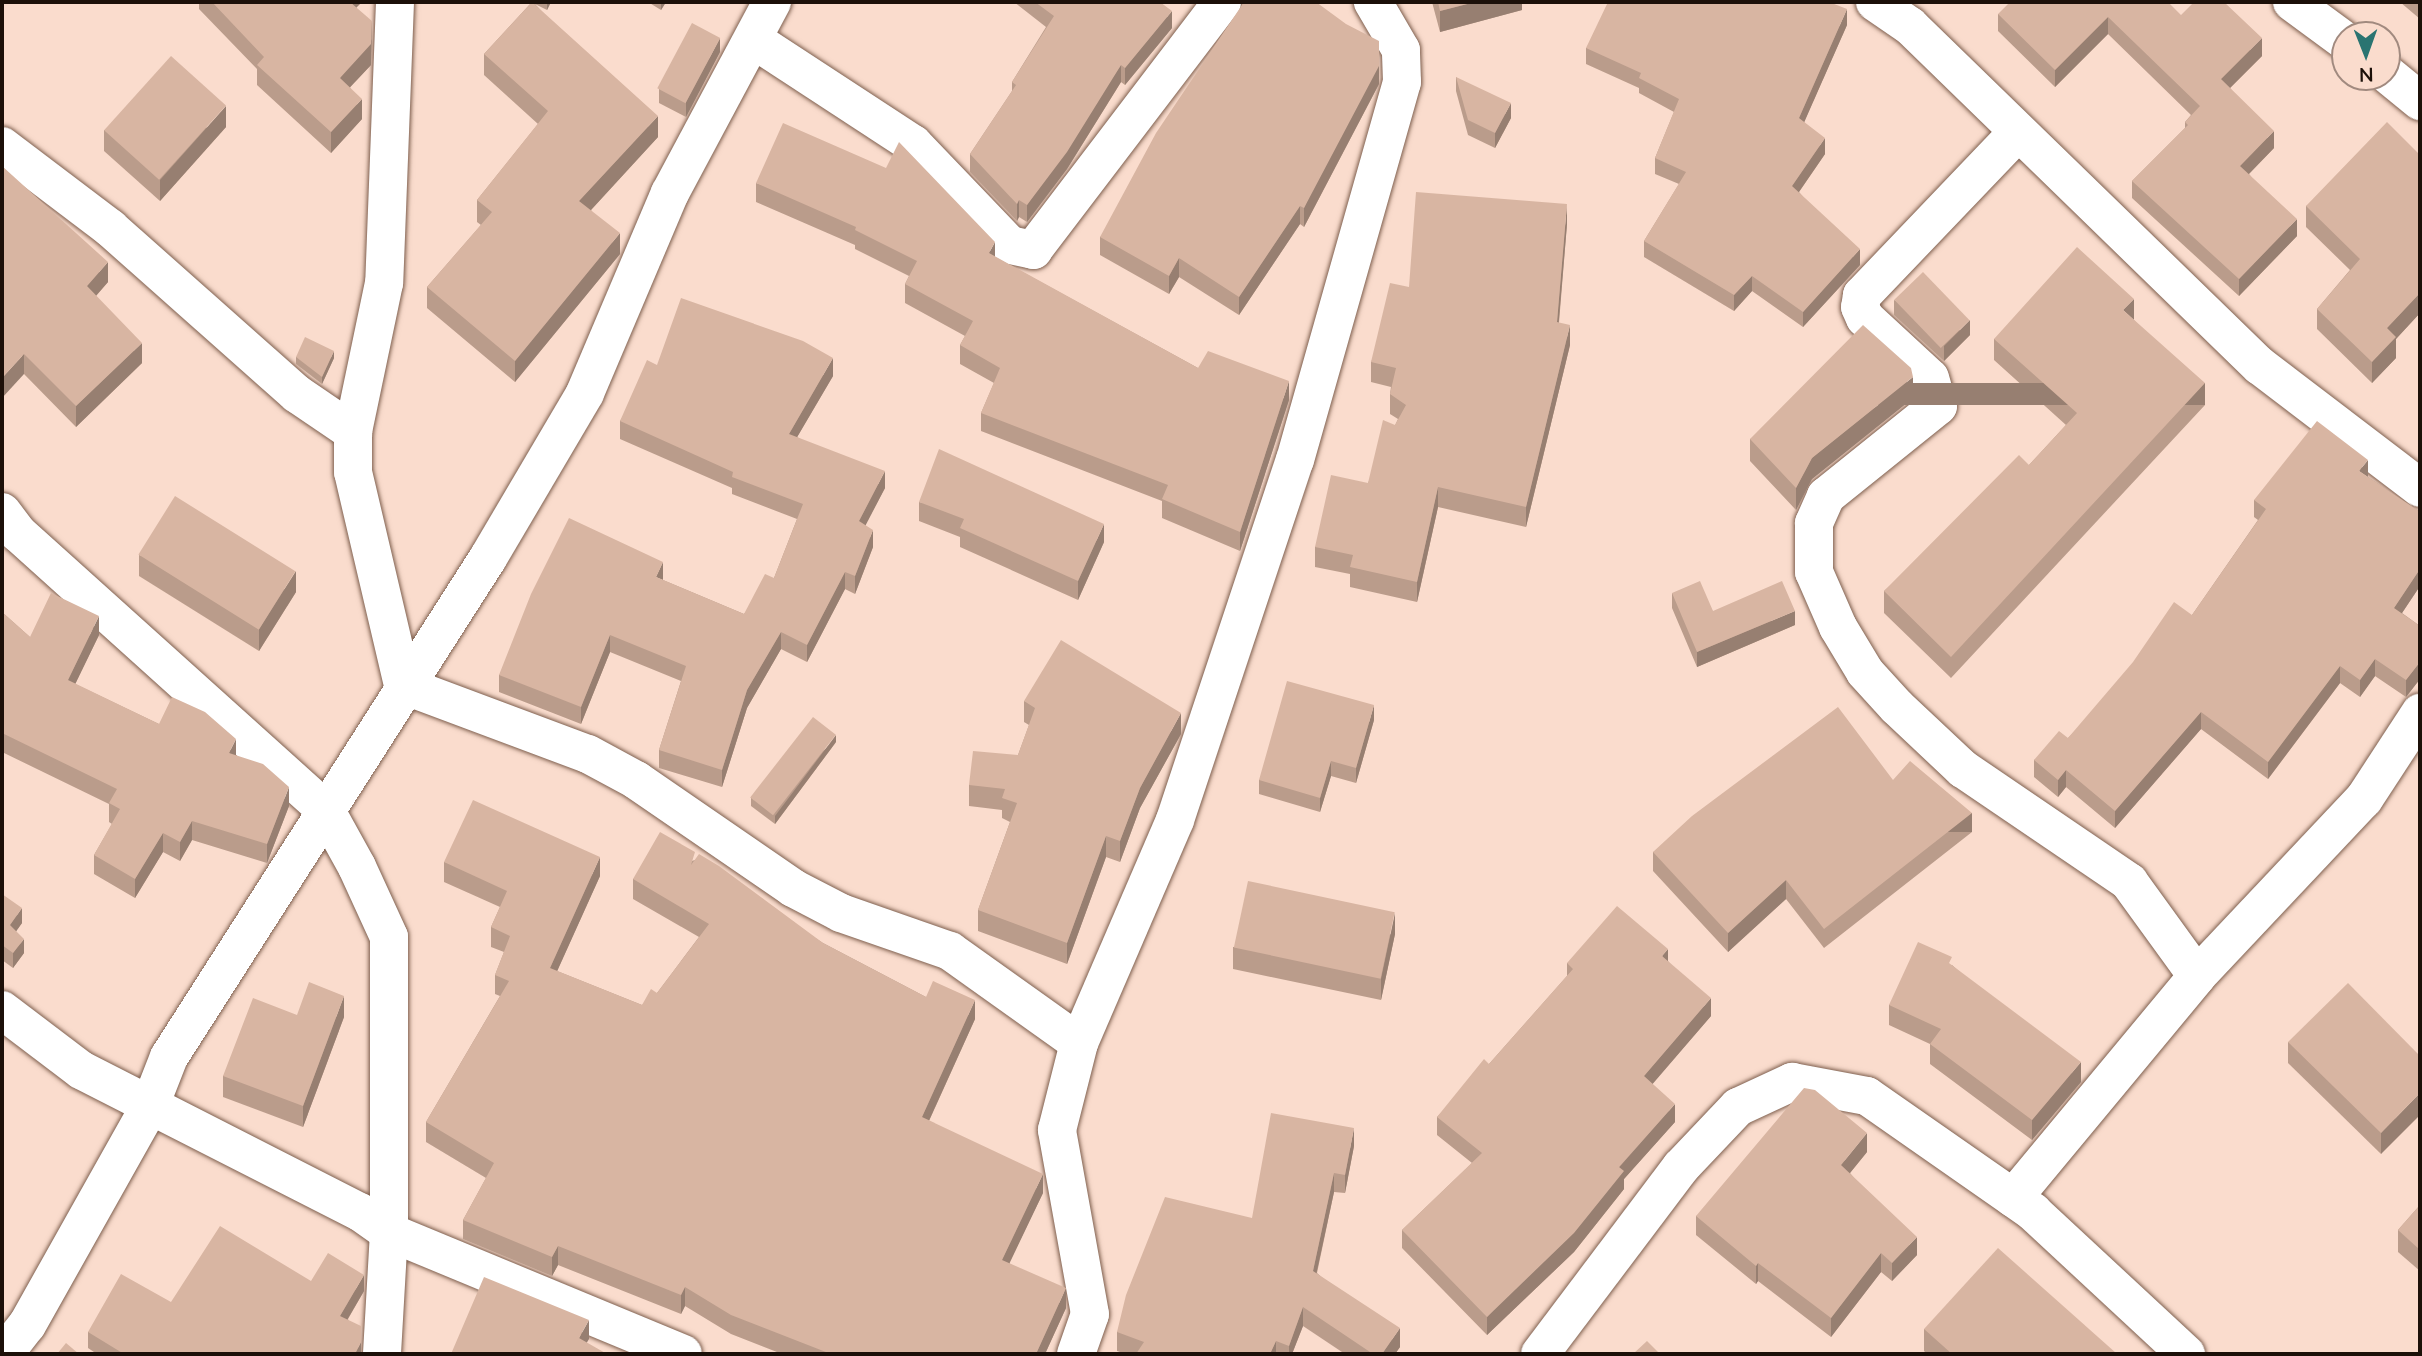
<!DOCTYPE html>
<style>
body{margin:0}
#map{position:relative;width:2422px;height:1356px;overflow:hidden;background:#fadccd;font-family:Lato,sans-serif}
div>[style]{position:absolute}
.roads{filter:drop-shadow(0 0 2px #7e5f4e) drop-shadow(0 0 2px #7e5f4e)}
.minor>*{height:38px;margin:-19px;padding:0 19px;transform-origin:19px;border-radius:19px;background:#fff}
.wall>*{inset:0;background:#ba9c8b}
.shaded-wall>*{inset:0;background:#977f71;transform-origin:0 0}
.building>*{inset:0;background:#d8b5a2;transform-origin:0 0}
span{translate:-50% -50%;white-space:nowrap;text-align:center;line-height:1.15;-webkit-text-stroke:5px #fadccd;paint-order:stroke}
.frame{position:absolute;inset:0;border:4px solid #1c1009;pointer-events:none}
.north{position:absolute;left:2331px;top:21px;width:70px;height:70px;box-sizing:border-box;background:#fadccd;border:2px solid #a18a7f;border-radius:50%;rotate:179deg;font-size:19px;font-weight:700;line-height:28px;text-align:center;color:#1c1009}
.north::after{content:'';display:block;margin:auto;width:24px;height:32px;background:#2a7471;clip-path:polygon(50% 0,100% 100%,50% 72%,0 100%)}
</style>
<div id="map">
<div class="roads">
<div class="minor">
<div style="left:395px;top:2px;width:281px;rotate:92.2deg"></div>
<div style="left:384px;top:283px;width:152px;rotate:101.8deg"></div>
<div style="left:353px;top:432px;width:40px;rotate:90deg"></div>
<div style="left:353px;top:472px;width:219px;rotate:76.8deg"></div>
<div style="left:403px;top:685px;width:197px;rotate:20.5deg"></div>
<div style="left:588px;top:754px;width:55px;rotate:28.4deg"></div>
<div style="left:636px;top:780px;width:191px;rotate:34.5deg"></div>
<div style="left:793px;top:888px;width:54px;rotate:27.5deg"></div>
<div style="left:841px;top:913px;width:115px;rotate:19.2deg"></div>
<div style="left:950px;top:951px;width:158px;rotate:35.5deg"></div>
<div style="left:1875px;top:2px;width:42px;rotate:34.4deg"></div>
<div style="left:1910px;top:26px;width:488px;rotate:44.2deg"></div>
<div style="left:2260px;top:366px;width:201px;rotate:37.3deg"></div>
<div style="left:2292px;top:2px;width:66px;rotate:36.3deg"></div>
<div style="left:754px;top:40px;width:190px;rotate:33.2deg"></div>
<div style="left:913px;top:144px;width:140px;rotate:46.2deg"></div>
<div style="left:1010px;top:245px;width:24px;rotate:12deg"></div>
<div style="left:1033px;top:250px;width:312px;rotate:-52.7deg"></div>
<div style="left:2387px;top:74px;width:43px;rotate:39.3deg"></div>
<div style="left:2018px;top:132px;width:226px;rotate:133.7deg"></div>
<div style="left:1862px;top:295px;width:12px;rotate:99deg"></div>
<div style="left:1860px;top:307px;width:12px;rotate:66deg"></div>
<div style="left:1865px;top:318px;width:88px;rotate:42.7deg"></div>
<div style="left:1930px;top:378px;width:29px;rotate:74deg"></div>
<div style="left:1938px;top:406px;width:144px;rotate:141.2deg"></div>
<div style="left:1826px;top:496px;width:30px;rotate:114deg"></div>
<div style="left:1814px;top:523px;width:49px;rotate:90deg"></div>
<div style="left:1814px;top:572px;width:60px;rotate:66.4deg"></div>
<div style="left:1838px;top:627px;width:52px;rotate:59deg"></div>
<div style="left:1865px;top:672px;width:47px;rotate:47.6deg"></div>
<div style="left:1897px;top:707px;width:91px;rotate:43.2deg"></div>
<div style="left:1963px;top:769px;width:201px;rotate:34.2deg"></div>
<div style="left:2129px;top:882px;width:116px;rotate:54.1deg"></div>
<div style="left:2px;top:146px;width:136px;rotate:37.2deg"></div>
<div style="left:110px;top:228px;width:250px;rotate:41.6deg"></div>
<div style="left:297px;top:394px;width:68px;rotate:34.2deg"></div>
<div style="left:2px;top:512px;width:26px;rotate:53deg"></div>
<div style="left:18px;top:533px;width:413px;rotate:42deg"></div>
<div style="left:325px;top:809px;width:66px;rotate:61.1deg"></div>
<div style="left:357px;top:867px;width:77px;rotate:65.4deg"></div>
<div style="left:389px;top:937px;width:295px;rotate:90deg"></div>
<div style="left:389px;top:1232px;width:122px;rotate:93.3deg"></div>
<div style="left:2px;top:1010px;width:99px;rotate:37.2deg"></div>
<div style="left:81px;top:1070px;width:313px;rotate:27deg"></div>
<div style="left:360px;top:1212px;width:35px;rotate:35deg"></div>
<div style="left:389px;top:1232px;width:318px;rotate:22.5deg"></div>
<div style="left:2013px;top:1198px;width:288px;rotate:-50.3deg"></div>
<div style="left:2197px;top:976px;width:243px;rotate:-46.7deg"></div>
<div style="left:2364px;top:799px;width:103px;rotate:-56.9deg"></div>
<div style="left:4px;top:1354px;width:37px;rotate:-52deg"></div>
<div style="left:27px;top:1325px;width:249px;rotate:-60.7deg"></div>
<div style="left:149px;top:1108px;width:55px;rotate:-68.6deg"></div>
<div style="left:169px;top:1057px;width:592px;rotate:-57.41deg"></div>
<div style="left:488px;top:558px;width:191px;rotate:-59.5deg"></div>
<div style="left:585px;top:393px;width:217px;rotate:-67deg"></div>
<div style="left:670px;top:193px;width:217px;rotate:-61.9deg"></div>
<div style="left:1076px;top:1354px;width:42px;rotate:-70.7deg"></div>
<div style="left:1090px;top:1314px;width:187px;rotate:-100.2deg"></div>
<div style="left:1057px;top:1130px;width:90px;rotate:-75.8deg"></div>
<div style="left:1079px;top:1043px;width:243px;rotate:-66.7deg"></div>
<div style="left:1175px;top:820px;width:379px;rotate:-71.6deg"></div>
<div style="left:1295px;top:460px;width:393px;rotate:-74.2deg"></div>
<div style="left:1402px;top:82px;width:32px;rotate:-92deg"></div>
<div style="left:1401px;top:50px;width:56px;rotate:-120.3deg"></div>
<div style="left:1540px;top:1354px;width:234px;rotate:-53deg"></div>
<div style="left:1681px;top:1167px;width:83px;rotate:-46.5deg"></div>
<div style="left:1738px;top:1107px;width:60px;rotate:-24.8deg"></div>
<div style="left:1792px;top:1082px;width:76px;rotate:10.6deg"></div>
<div style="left:1867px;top:1096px;width:203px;rotate:34.9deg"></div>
<div style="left:2033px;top:1212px;width:209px;rotate:42.9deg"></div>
</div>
</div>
<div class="wall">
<div style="clip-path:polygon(199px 2px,362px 2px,356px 7px,372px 41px,371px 65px,350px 87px,362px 119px,331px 153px,257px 85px,257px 69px,199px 9px)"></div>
<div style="clip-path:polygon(530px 2px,551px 2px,547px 10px,535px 4px,658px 137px,591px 210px,620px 254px,515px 382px,427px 308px,427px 287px,481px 225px,477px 222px,477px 200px,538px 124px,484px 75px,484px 54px,531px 3px)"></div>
<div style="clip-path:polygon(648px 2px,666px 2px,661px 10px)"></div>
<div style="clip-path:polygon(1014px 2px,1160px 2px,1172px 28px,1125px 85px,1121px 82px,1067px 169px,1027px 222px,1019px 217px,1017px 221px,970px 172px,970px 154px,1012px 91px,1012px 82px,1046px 27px)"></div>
<div style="clip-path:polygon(1432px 2px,1522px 2px,1522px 10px,1440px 32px)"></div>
<div style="clip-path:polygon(2400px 2px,2420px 2px,2420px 19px)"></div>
<div style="clip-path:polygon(1998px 14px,2181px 15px,2262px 56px,2230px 88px,2274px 148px,2249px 174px,2297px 236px,2239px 296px,2132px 198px,2132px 181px,2185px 128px,2185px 122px,2191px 115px,2108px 34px,2055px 87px,1998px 31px)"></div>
<div style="clip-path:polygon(1847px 25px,1804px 122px,1825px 154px,1799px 192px,1860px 265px,1803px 327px,1752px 291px,1734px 311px,1644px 257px,1644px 241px,1679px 184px,1655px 174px,1655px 158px,1674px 112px,1639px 93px,1639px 88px,1586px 64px,1586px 48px)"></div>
<div style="clip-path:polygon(720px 52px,686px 117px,659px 103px,659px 89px)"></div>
<div style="clip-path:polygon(1456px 77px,1511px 118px,1495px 148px,1468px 135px,1456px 91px)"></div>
<div style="clip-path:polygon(1379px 84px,1304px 227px,1300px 224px,1239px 315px,1179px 277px,1169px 294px,1100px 255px,1100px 237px)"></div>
<div style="clip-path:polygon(226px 127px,160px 201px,104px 151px,104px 130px)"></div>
<div style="clip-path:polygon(2420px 155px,2420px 313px,2396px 339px,2396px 358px,2372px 383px,2317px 329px,2317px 309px,2350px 270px,2306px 227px,2306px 206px)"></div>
<div style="clip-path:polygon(2px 166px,108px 282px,96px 296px,142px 363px,76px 427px,24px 374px)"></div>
<div style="clip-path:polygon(756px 183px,995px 257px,1198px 368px,1289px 400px,1240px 551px,1162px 518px,1162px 501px,981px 431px,981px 413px,994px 383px,960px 364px,960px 345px,965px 336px,905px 303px,905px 284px,909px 276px,855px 249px,855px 245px,756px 202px)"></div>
<div style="clip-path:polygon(1567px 224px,1559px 323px,1570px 345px,1526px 527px,1438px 507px,1417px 602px,1350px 587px,1350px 574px,1315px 567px,1315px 547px,1368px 483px,1398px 419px,1390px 414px,1390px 394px,1391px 387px,1371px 382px,1371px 362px,1409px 287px)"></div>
<div style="clip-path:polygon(1894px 300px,1970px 335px,1944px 361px,1894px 315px)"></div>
<div style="clip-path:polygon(2134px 320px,2205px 405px,1951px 678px,1884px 613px,1884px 591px,2029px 465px,2066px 425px,1994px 360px,1994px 339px)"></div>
<div style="clip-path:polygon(296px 357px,334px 358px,322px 384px,296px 364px)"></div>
<div style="clip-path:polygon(657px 365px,833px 376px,797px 437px,885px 488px,865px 525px,873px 547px,855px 594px,845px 589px,807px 662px,781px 649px,747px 708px,722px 787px,659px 768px,659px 750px,681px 681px,610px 652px,581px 724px,499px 692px,499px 675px,663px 580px,744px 614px,774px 578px,797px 519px,732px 494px,732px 488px,620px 439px,620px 421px)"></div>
<div style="clip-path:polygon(1913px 398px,1812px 479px,1796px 510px,1750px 461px,1750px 439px)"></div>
<div style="clip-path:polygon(2368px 477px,2420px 512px,2420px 586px,2402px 613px,2420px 626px,2420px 679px,2406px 697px,2375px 676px,2360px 697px,2340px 683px,2268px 779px,2201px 729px,2115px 828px,2066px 787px,2058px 797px,2034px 777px,2034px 760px,2068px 738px,2192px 615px,2258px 520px,2254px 517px,2254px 500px)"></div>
<div style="clip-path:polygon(919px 502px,1104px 542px,1078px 600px,960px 547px,960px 537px,919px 521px)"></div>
<div style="clip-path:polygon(139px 555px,296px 592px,259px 651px,139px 576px)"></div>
<div style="clip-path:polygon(1672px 593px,1713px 611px,1795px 625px,1697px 667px,1672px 608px)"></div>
<div style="clip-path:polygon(2px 612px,30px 637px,99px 635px,75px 684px,159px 724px,236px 755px,289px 806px,267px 863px,192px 840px,180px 861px,163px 852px,135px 898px,94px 874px,94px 855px,112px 824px,109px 822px,109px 804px,2px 752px)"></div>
<div style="clip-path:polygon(1024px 701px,1181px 734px,1140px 808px,1120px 862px,1106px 857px,1067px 964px,978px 931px,978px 910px,1010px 822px,1002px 818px,1002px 810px,969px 806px,969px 785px,1018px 755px,1029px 725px,1024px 722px)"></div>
<div style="clip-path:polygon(1374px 720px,1356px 783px,1331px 776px,1320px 812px,1259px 794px,1259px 780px)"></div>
<div style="clip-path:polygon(836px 742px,775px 824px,751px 806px,751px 798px)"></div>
<div style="clip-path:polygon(1893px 780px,1972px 832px,1824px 948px,1786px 899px,1728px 952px,1653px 871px,1653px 852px)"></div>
<div style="clip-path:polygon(695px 860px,823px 943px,926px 997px,975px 1019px,929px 1121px,1043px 1193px,1009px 1263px,1066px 1308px,1045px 1354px,782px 1354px,731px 1334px,685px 1306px,681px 1314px,558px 1265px,552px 1276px,463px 1239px,463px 1220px,486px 1178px,426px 1142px,426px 1122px,500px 996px,495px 994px,495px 975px,504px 952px,491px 947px,491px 927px,500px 907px,444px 882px,444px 862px,600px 876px,557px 971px,642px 1005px,657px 993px,699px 937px,633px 899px,633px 879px)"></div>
<div style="clip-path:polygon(2px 894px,22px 923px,16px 931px,24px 953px,13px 968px,2px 960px)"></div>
<div style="clip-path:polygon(1395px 934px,1381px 1000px,1233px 969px,1233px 947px)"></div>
<div style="clip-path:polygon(1668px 961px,1711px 1016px,1652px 1084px,1675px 1122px,1624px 1179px,1624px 1189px,1574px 1252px,1487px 1335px,1402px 1248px,1402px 1230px,1472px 1163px,1437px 1135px,1437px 1117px,1489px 1064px,1567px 976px,1567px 963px)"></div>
<div style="clip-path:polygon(1952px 965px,2081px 1082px,2032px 1140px,1930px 1064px,1930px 1044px,1889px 1025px,1889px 1005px)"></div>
<div style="clip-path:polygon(297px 1015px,344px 1017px,303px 1127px,223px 1097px,223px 1076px)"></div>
<div style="clip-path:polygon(2288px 1042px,2420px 1056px,2381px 1154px,2288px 1063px)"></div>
<div style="clip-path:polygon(1354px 1146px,1345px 1193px,1334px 1192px,1317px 1273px,1400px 1347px,1395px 1354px,1345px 1354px,1303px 1326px,1292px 1354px,1126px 1354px,1117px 1351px,1117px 1332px)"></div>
<div style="clip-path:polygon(1867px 1152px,1850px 1173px,1917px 1255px,1892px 1281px,1881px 1272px,1831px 1337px,1758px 1281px,1756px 1284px,1696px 1235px,1696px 1216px)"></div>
<div style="clip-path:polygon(2420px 1205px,2420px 1271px,2398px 1252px,2398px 1230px)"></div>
<div style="clip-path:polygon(311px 1281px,364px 1291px,348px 1319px,361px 1354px,97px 1354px,88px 1348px,88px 1332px,171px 1302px)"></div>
<div style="clip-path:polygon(1924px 1329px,2116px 1354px,1927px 1354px,1924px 1351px)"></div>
</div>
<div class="shaded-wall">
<div style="clip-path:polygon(346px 2px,362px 2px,346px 18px)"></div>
<div style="clip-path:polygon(547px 2px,551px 2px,547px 10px)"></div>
<div style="clip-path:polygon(661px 2px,666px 2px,661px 10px)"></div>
<div style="clip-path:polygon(1475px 2px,1522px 2px,1522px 10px,1440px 32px,1440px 11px)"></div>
<div style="clip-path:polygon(1847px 9px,1847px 25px,1799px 134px,1799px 118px)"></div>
<div style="clip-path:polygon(1172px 11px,1172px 28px,1125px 85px,1125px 68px)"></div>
<div style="clip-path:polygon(2108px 17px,2108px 34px,2055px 87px,2055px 70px)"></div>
<div style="clip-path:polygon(372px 21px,371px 65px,340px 98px,340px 78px)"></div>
<div style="clip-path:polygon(720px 38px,720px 52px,686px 117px,686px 102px)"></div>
<div style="clip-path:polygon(2262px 38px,2262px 56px,2221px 97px,2221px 79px)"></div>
<div style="clip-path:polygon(1379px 41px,1379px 84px,1304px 227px,1304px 208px)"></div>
<div style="clip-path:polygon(1121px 65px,1121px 82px,1067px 169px,1027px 222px,1027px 205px)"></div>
<div style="clip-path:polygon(362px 99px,362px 119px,331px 153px,331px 132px)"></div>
<div style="clip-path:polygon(1511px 103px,1511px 118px,1495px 148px,1495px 133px)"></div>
<div style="clip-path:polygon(226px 106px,226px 127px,160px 201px,160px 180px)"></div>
<div style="clip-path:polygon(658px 116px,658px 137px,579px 223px,579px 201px)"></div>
<div style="clip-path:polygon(2274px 131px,2274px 148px,2240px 183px,2240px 166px)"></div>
<div style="clip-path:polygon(1825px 138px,1825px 154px,1792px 202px,1792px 186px)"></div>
<div style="clip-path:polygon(1019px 200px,1019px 217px,1017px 221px,1017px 204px)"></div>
<div style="clip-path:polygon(1567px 204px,1567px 224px,1557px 342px,1557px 322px)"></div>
<div style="clip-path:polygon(1300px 206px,1300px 224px,1239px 315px,1239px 297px)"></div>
<div style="clip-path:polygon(2297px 219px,2297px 236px,2239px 296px,2239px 279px)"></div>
<div style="clip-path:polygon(620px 233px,620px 254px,515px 382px,515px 361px)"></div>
<div style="clip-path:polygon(995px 242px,995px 261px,989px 253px)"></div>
<div style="clip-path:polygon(1860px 249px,1860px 265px,1803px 327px,1803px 312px)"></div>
<div style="clip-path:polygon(1179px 258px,1179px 277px,1169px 294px,1169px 276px)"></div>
<div style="clip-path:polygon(108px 262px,108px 282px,87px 306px,87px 286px)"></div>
<div style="clip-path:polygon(1752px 276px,1752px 291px,1734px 311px,1734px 295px)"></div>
<div style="clip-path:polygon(2420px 293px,2420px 313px,2396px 339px,2396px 358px,2372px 383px,2372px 362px,2387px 328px)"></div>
<div style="clip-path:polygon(2134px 299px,2134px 320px,2123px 310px)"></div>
<div style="clip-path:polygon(1970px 320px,1970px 335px,1944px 361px,1944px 346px)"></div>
<div style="clip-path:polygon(1570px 325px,1570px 345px,1526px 527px,1526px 507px)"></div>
<div style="clip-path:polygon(142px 343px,142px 363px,76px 427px,76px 406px)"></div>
<div style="clip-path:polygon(334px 351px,334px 358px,322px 384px,322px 377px)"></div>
<div style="clip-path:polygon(24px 354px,24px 374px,2px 398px,2px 378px)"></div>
<div style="clip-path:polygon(833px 358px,833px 376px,789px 451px,789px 434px)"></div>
<div style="clip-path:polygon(1913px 377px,1913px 398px,1812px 479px,1796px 510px,1796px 488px,1812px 458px)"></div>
<div style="clip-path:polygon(1289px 381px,1289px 400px,1240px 551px,1240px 532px)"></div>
<div style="left:2205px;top:383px;width:22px;height:374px;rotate:90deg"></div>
<div style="clip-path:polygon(2368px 460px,2368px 477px,2359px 471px)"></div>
<div style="clip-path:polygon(885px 471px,885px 488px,859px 538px,859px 521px)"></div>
<div style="clip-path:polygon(1438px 487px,1438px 507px,1417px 602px,1417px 582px)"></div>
<div style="clip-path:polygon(1104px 524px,1104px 542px,1078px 600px,1078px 581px)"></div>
<div style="clip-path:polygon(873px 530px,873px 547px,855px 594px,855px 576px)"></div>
<div style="clip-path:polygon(663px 562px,663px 580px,656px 577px)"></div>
<div style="clip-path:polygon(2420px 569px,2420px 586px,2394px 625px,2394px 608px)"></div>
<div style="clip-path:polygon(296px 571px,296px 592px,259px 651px,259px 629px)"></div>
<div style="clip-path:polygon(845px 572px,845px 589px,807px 662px,807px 645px)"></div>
<div style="clip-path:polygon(1795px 611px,1795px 625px,1697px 667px,1697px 652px)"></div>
<div style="clip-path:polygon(99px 616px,99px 635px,68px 699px,68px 680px)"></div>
<div style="clip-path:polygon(781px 632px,781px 649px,747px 708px,722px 787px,722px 770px,747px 690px)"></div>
<div style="clip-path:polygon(610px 635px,610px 652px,581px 724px,581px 707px)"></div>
<div style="clip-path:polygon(2375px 659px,2375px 676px,2360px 697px,2360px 680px)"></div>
<div style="clip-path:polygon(2420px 662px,2420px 679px,2406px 697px,2406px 680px)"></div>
<div style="clip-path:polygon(2340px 666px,2340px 683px,2268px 779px,2268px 762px)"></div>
<div style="clip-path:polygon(1374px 705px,1374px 720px,1356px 783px,1356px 768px)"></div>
<div style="clip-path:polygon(2201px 712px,2201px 729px,2115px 828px,2115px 811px)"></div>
<div style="clip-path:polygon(1181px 713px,1181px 734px,1140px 808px,1120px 862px,1120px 841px,1140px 788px)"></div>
<div style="clip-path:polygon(836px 735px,836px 742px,775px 824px,775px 816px)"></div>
<div style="clip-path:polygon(236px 739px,236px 758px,229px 753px)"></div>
<div style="clip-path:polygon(1331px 761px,1331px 776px,1320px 812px,1320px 798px)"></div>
<div style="clip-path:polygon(2066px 770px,2066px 787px,2058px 797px,2058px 780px)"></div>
<div style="clip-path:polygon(289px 787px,289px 806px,267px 863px,267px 844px)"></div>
<div style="left:1972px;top:813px;width:19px;height:188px;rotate:90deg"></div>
<div style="clip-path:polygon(192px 821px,192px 840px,180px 861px,180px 842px)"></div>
<div style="clip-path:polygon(163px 833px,163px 852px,135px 898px,135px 879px)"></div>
<div style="clip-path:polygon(1106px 836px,1106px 857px,1067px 964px,1067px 943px)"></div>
<div style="clip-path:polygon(600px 857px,600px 876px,550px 987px,550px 968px)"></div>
<div style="clip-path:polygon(1786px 880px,1786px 899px,1728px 952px,1728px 933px)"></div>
<div style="clip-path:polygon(22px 908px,22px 923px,10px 940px,10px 925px)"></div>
<div style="clip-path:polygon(1395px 913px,1395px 934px,1381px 1000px,1381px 979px)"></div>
<div style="clip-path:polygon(24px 939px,24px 953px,13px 968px,13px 953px)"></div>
<div style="clip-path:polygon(1668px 949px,1668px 967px,1662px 956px)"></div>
<div style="clip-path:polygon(344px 996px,344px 1017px,303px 1127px,303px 1106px)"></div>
<div style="clip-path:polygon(1711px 998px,1711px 1016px,1644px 1094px,1644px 1076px)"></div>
<div style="clip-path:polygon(975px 1000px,975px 1019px,922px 1136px,922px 1117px)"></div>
<div style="clip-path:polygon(2081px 1062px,2081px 1082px,2032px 1140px,2032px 1120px)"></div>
<div style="clip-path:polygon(2420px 1093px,2420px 1115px,2381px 1154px,2381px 1133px)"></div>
<div style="clip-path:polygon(1675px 1104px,1675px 1122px,1624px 1179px,1624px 1189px,1574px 1252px,1487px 1335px,1487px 1317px)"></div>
<div style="clip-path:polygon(1354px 1128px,1354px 1146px,1345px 1193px,1345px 1175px)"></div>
<div style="clip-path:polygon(1867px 1133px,1867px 1152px,1841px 1184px,1841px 1165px)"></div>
<div style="clip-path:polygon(1334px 1173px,1334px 1192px,1313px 1289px,1313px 1271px)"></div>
<div style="clip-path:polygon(1043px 1174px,1043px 1193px,1002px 1279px,1002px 1260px)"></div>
<div style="clip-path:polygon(1917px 1237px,1917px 1255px,1892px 1281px,1892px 1263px)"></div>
<div style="clip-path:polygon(558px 1246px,558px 1265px,552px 1276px,552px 1257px)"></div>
<div style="clip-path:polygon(1881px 1253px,1881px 1272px,1831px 1337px,1831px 1318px)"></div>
<div style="clip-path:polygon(1758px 1263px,1758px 1281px,1756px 1284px,1756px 1266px)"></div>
<div style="clip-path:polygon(364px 1275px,364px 1291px,340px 1332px,340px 1316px)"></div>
<div style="clip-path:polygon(685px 1287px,685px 1306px,681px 1314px,681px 1295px)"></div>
<div style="clip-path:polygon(1066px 1288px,1066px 1308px,1045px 1354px,1036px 1354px)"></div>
<div style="clip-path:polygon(1303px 1307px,1303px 1326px,1292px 1354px,1289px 1354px,1289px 1346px)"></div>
<div style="clip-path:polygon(589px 1320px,589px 1339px,580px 1354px,579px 1338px)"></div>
<div style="clip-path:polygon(1400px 1328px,1400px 1347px,1395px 1354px,1382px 1354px)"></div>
<div style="clip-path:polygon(1276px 1341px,1276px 1354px,1270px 1354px)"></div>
<div style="clip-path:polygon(361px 1342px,361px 1354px,355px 1354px)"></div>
</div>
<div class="building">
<div style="clip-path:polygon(212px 2px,350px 2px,372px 21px,371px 44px,340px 78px,362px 99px,331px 132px,257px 65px,264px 57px)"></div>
<div style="clip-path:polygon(532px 2px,658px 116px,579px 201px,620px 233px,515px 361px,427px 287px,492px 212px,477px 200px,548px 111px,484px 54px)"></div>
<div style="clip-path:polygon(1035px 2px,1160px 2px,1172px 11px,1125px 68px,1121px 65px,1067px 152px,1027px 205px,1019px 200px,1017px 204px,970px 154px,1016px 85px,1012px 82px,1054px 16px)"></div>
<div style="clip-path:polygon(1244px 2px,1316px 2px,1346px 24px,1379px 41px,1379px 66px,1304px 208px,1300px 206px,1239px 297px,1179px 258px,1169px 276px,1100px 237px,1156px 133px)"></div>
<div style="clip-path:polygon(1438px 2px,1475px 2px,1440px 11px)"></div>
<div style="clip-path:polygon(1608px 2px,1829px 2px,1847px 9px,1799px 118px,1825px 138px,1792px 186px,1860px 249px,1803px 312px,1752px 276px,1734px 295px,1644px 241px,1686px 172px,1655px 158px,1679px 99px,1639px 78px,1641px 73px,1586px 48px)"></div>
<div style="clip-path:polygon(2010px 2px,2168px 2px,2181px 15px,2194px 2px,2224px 2px,2262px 38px,2221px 79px,2274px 131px,2240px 166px,2297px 219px,2239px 279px,2132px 181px,2188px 125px,2185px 122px,2200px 106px,2108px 17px,2055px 70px,1998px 14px)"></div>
<div style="left:692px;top:23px;width:32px;height:74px;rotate:28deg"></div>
<div style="left:171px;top:56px;width:74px;height:100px;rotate:42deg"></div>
<div style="clip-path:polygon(1456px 77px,1511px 103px,1495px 133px,1468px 120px)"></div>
<div style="clip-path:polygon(2387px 122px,2420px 155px,2420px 293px,2387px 328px,2396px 337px,2372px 362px,2317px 309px,2360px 259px,2306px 206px)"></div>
<div style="clip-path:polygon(783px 123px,886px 168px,899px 142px,995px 242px,989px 253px,1198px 368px,1208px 351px,1289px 381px,1240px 532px,1162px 499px,1168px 485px,981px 413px,1000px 368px,960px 345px,973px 321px,905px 284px,917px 261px,855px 230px,856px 227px,756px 183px)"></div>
<div style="clip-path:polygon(2px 166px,108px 262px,87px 286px,142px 343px,76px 406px,24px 354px,2px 378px)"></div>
<div style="clip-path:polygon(1416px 192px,1567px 204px,1557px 322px,1570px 325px,1526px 507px,1438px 487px,1417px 582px,1350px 567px,1353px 555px,1315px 547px,1331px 475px,1368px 483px,1383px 420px,1395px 425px,1406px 405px,1390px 394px,1396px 368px,1371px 362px,1390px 283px,1409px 287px)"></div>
<div style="clip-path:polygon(2077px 247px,2134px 299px,2123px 310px,2205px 383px,1951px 657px,1884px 591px,2019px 455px,2029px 465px,2077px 413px,1994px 339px)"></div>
<div style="left:1923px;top:272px;width:67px;height:40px;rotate:46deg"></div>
<div style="clip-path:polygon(681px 298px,803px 341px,833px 358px,789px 434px,885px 471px,859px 521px,873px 530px,855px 576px,845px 572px,807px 645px,781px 632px,747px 690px,722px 770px,659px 750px,686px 666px,610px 635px,581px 707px,499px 675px,531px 594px,569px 518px,663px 562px,656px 577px,744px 614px,765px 574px,774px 578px,803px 504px,732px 477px,733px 472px,620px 421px,647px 360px,657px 365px)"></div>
<div style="clip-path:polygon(1863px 325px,1911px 368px,1913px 377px,1812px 458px,1796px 488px,1750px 439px)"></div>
<div style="clip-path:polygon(305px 337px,334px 351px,322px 377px,296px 357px)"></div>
<div style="clip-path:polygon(2317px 421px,2368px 460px,2359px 471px,2420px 512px,2420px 569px,2394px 608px,2420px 626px,2420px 662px,2406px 680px,2375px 659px,2360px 680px,2340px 666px,2268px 762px,2201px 712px,2115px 811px,2066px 770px,2058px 780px,2034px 760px,2059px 731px,2068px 738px,2133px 662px,2174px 602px,2192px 615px,2266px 509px,2254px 500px)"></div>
<div style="clip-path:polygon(939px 449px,1104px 524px,1078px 581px,960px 528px,964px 519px,919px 502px)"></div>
<div style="left:175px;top:496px;width:142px;height:69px;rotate:32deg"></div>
<div style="clip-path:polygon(1700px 581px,1713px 611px,1782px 581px,1795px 611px,1697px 652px,1672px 593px)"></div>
<div style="clip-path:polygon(51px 593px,99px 616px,68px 680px,159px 724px,172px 697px,205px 712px,236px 739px,229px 753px,263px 764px,289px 787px,267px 844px,192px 821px,180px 842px,163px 833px,135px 879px,94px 855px,120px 809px,109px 803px,117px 789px,2px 733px,2px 612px,30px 637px)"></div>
<div style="clip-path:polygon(1061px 640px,1181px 713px,1140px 788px,1120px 841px,1106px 836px,1067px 943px,978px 910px,1017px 803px,1002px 798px,1005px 789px,969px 785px,973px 751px,1018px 755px,1035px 708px,1024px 701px)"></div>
<div style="clip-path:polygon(1287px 681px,1374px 705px,1356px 768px,1331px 761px,1320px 798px,1259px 780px)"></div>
<div style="clip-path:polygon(1838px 707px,1893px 780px,1910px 761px,1972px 813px,1824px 929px,1786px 880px,1728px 933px,1653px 852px,1692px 816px)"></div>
<div style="left:813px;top:717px;width:29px;height:102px;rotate:38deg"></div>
<div style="clip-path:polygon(473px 800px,600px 857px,550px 968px,642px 1005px,651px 989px,657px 993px,709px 924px,633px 879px,660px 832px,695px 852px,691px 865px,699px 854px,719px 866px,823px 943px,926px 997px,933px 981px,975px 1000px,922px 1117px,1043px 1174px,1002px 1260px,1066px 1288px,1036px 1354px,831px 1354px,731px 1315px,685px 1287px,681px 1295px,558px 1246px,552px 1257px,463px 1220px,494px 1163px,426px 1122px,509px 981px,495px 975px,510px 936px,491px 927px,507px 891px,444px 862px)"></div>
<div style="left:1248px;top:881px;width:150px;height:68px;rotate:12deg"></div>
<div style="clip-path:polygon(2px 894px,22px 908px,10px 925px,24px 939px,13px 953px,2px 945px)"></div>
<div style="clip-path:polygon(1617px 906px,1668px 949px,1662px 956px,1711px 998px,1644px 1076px,1675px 1104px,1619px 1167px,1624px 1171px,1574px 1233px,1487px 1317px,1402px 1230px,1482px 1153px,1437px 1117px,1484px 1059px,1489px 1064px,1573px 969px,1567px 963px)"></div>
<div style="clip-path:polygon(1918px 942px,1952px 957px,1949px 963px,2081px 1062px,2032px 1120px,1930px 1044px,1941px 1029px,1889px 1005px)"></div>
<div style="clip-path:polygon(309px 982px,344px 996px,303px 1106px,223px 1076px,253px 998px,297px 1015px)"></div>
<div style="clip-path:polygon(2348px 983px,2420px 1056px,2420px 1093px,2381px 1133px,2288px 1042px)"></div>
<div style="clip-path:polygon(1804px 1088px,1815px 1090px,1867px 1133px,1841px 1165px,1917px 1237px,1892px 1263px,1881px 1253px,1831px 1318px,1758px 1263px,1756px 1266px,1696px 1216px)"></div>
<div style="clip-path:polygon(1271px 1113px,1354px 1128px,1345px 1175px,1334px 1173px,1313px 1271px,1400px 1328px,1382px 1354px,1373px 1354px,1303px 1307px,1289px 1346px,1276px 1341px,1270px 1354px,1136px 1354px,1144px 1342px,1117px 1332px,1126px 1295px,1165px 1197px,1252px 1218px)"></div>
<div style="clip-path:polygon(2420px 1205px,2420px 1250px,2398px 1230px)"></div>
<div style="clip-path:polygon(220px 1226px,311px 1281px,328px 1253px,364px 1275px,340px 1316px,361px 1326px,361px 1342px,355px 1354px,124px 1354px,88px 1332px,121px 1274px,171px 1302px)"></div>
<div style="clip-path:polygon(1998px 1248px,2116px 1353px,2115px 1354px,1952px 1354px,1924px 1329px)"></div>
<div style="clip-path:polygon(484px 1277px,589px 1320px,579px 1338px,607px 1354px,451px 1354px)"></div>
<div style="clip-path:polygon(1647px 1341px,1660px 1354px,1633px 1354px)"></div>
<div style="clip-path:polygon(66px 1343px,79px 1354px,57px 1354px)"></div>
</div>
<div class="frame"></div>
<div class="north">N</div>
</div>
